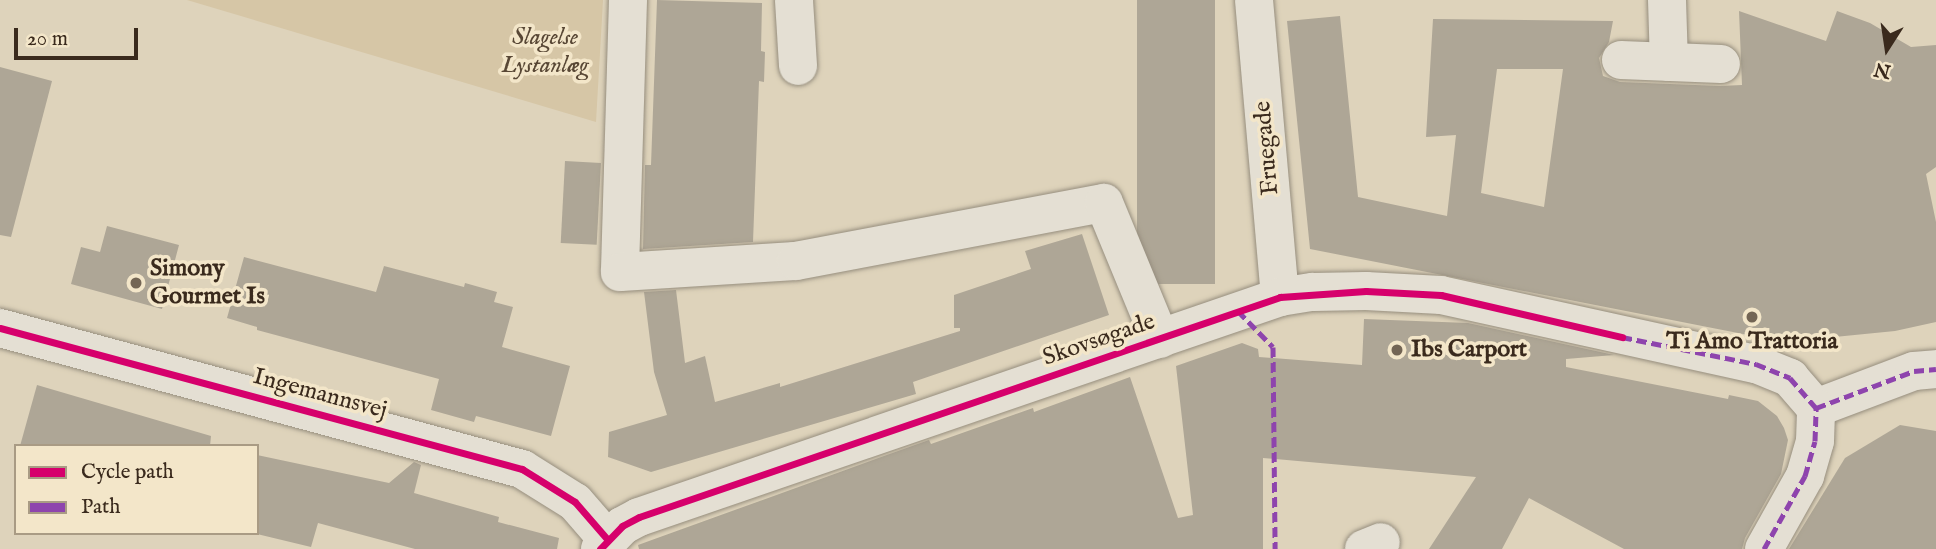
<!DOCTYPE html>
<meta charset="utf-8">
<style>
body{margin:0}
#map{position:relative;width:1936px;height:549px;overflow:hidden;background:#ded3bb;font-family:"IM FELL English",serif}
div>[style]{position:absolute}
.green>*{inset:0;background:#d6c6a6}
.building>*{inset:0;background:#aea696;transform-origin:0 0}
.roads{filter:drop-shadow(0 0 2px #968e7e) drop-shadow(0 0 2px #968e7e)}
.minor>*{height:38px;margin:-19px;padding:0 19px;transform-origin:19px;border-radius:19px;background:#e4dfd3}
.quiet>*{height:5px;margin-top:-2.5px;transform-origin:0;background:repeating-linear-gradient(90deg,#8e44ad 0 10px,transparent 0 15px)}
.cycleway>*{height:7px;margin:-3.5px;padding:0 3.5px;transform-origin:3.5px;border-radius:3.5px;background:#d6006c}
.dots>*{width:19px;height:19px;translate:-50% -50%;box-sizing:border-box;border:4px solid #f3e6c9;border-radius:50%}
span{translate:-50% -50%;white-space:nowrap;text-align:center;line-height:1.15;-webkit-text-stroke:7px #f3e6c9;paint-order:stroke}
.park-label{font-size:24px;color:#584735;font-style:italic}
.street-label{font-size:24px;color:#3a2a1d}
.poi-label{font-size:24px;color:#3a2a1d;font-weight:700}
.left{translate:0 -50%;text-align:left}
.legend{position:absolute;left:14px;top:444px;width:245px;height:91px;box-sizing:border-box;background:#f3e6c9;border:2px solid #a99b84;margin:0;padding:9px 12px;list-style:none;font-size:21px;color:#3a2a1d}
.legend li{display:flex;align-items:center;gap:14px;height:35px}
.legend b{width:35px;border:2px solid #a99b84}
.north{position:absolute;left:1852px;top:14px;width:70px;height:70px;-webkit-text-stroke:5px #f3e6c9;paint-order:stroke;rotate:192deg;font-size:19px;font-weight:700;line-height:28px;text-align:center;color:#3a2a1d}
.north::after{content:'';display:block;margin:auto;width:24px;height:32px;background:#3a2a1d;clip-path:polygon(50% 0,100% 100%,50% 72%,0 100%)}
.scale{position:absolute;left:14px;top:28px;width:124px;height:32px;box-sizing:border-box;border:4px solid #3a2a1d;border-top:0;padding-left:9px;font-size:21px;line-height:24px;white-space:nowrap;color:#3a2a1d;-webkit-text-stroke:5px #f3e6c9;paint-order:stroke}
</style>
<div id="map">
<div class="green">
<div style="clip-path:polygon(187px 0,603px 0,596px 122px)"></div>
</div>
<div class="building">
<div style="clip-path:polygon(657px 0,762px 3px,761px 51px,765px 52px,764px 82px,759px 81px,753px 242px,643px 249px,645px 165px,651px 165px)"></div>
<div style="left:1137px;top:0;width:78px;height:284px"></div>
<div style="clip-path:polygon(evenodd,1739px 11px,1826px 41px,1837px 11px,1870px 23px,1911px 47px,1936px 45px,1936px 167px,1926px 174px,1936px 222px,1936px 322px,1895px 331px,1784px 342px,1310px 249px,1287px 21px,1340px 16px,1358px 197px,1447px 216px,1456px 135px,1426px 137px,1433px 19px,1613px 21px,1609px 42px,1599px 58px,1603px 76px,1620px 82px,1720px 86px,1742px 85px,1739px 11px,1497px 69px,1563px 69px,1544px 207px,1481px 193px,1497px 69px)"></div>
<div style="clip-path:polygon(0 67px,52px 81px,11px 237px,0 235px)"></div>
<div style="left:565px;top:161px;width:36px;height:82px;rotate:3deg"></div>
<div style="clip-path:polygon(107px 226px,179px 245px,162px 309px,71px 284px,81px 247px,100px 252px)"></div>
<div style="clip-path:polygon(1082px 234px,1109px 315px,913px 382px,916px 394px,651px 472px,608px 457px,609px 432px,667px 415px,654px 372px,644px 292px,676px 290px,685px 363px,705px 356px,715px 402px,780px 383px,780px 387px,960px 331px,960px 328px,954px 328px,954px 295px,1031px 269px,1025px 251px)"></div>
<div style="clip-path:polygon(244px 257px,376px 292px,384px 266px,464px 287px,465px 283px,497px 292px,494px 302px,513px 307px,502px 347px,570px 366px,551px 436px,476px 416px,474px 422px,431px 410px,439px 379px,257px 330px,257px 327px,227px 318px)"></div>
<div style="clip-path:polygon(1364px 319px,1468px 323px,1614px 355px,1566px 359px,1566px 367px,1728px 399px,1729px 395px,1758px 401px,1777px 416px,1784px 428px,1788px 440px,1781px 474px,1745px 538px,1742px 549px,1624px 549px,1529px 498px,1502px 549px,1429px 549px,1476px 477px,1263px 458px,1263px 549px,639px 549px,638px 545px,884px 456px,929px 440px,931px 444px,1033px 408px,1034px 412px,1130px 377px,1178px 518px,1193px 515px,1176px 366px,1242px 343px,1258px 349px,1259px 357px,1362px 365px)"></div>
<div style="clip-path:polygon(37px 385px,211px 436px,210px 446px,20px 446px)"></div>
<div style="clip-path:polygon(1900px 425px,1936px 431px,1936px 549px,1789px 549px,1845px 458px)"></div>
<div style="clip-path:polygon(257px 455px,389px 483px,414px 462px,421px 465px,414px 493px,499px 517px,498px 522px,559px 538px,557px 549px,415px 549px,318px 523px,311px 547px,257px 534px)"></div>
</div>
<div class="roads">
<div class="minor">
<div style="left:628px;top:0;width:272px;rotate:91.7deg"></div>
<div style="left:620px;top:272px;width:176px;rotate:-3.6deg"></div>
<div style="left:796px;top:261px;width:313px;rotate:-10.7deg"></div>
<div style="left:1104px;top:203px;width:147px;rotate:67.6deg"></div>
<div style="left:794px;top:0;width:66px;rotate:86.5deg"></div>
<div style="left:1254px;top:0;width:298px;rotate:85deg"></div>
<div style="left:1667px;top:0;width:62px;rotate:88.2deg"></div>
<div style="left:1621px;top:60px;width:100px;rotate:2.3deg"></div>
<div style="left:0;top:328px;width:541px;rotate:15.12deg"></div>
<div style="left:522px;top:469px;width:62px;rotate:31.9deg"></div>
<div style="left:575px;top:502px;width:49px;rotate:49.1deg"></div>
<div style="left:1816px;top:408px;width:105px;rotate:-20.7deg"></div>
<div style="left:1914px;top:371px;width:22px;rotate:-5deg"></div>
<div style="left:600px;top:549px;width:32px;rotate:-46deg"></div>
<div style="left:622px;top:526px;width:19px;rotate:-28deg"></div>
<div style="left:639px;top:517px;width:678px;rotate:-18.94deg"></div>
<div style="left:1280px;top:297px;width:33px;rotate:-9deg"></div>
<div style="left:1313px;top:292px;width:53px;rotate:-1.1deg"></div>
<div style="left:1366px;top:291px;width:75px;rotate:3.1deg"></div>
<div style="left:1441px;top:295px;width:322px;rotate:12.4deg"></div>
<div style="left:1756px;top:364px;width:37px;rotate:22deg"></div>
<div style="left:1790px;top:378px;width:40px;rotate:49deg"></div>
<div style="left:1364px;top:549px;width:18px;rotate:-22deg"></div>
<div style="left:1764px;top:549px;width:84px;rotate:-60.7deg"></div>
<div style="left:1805px;top:476px;width:36px;rotate:-74deg"></div>
<div style="left:1815px;top:441px;width:33px;rotate:-88deg"></div>
</div>
</div>
<div class="quiet">
<div style="left:1238px;top:311px;width:50px;rotate:45.8deg"></div>
<div style="left:1273px;top:347px;width:202px;rotate:89.4deg"></div>
<div style="left:1622px;top:337px;width:137px;rotate:11.4deg"></div>
<div style="left:1756px;top:364px;width:37px;rotate:22deg"></div>
<div style="left:1790px;top:378px;width:40px;rotate:49deg"></div>
<div style="left:1816px;top:408px;width:105px;rotate:-20.7deg"></div>
<div style="left:1914px;top:371px;width:22px;rotate:-5deg"></div>
<div style="left:1764px;top:549px;width:84px;rotate:-60.7deg"></div>
<div style="left:1805px;top:476px;width:36px;rotate:-74deg"></div>
<div style="left:1815px;top:441px;width:33px;rotate:-88deg"></div>
</div>
<div class="cycleway">
<div style="left:0;top:328px;width:541px;rotate:15.12deg"></div>
<div style="left:522px;top:469px;width:62px;rotate:31.9deg"></div>
<div style="left:575px;top:502px;width:49px;rotate:49.1deg"></div>
<div style="left:600px;top:549px;width:32px;rotate:-46deg"></div>
<div style="left:622px;top:526px;width:19px;rotate:-28deg"></div>
<div style="left:639px;top:517px;width:678px;rotate:-18.94deg"></div>
<div style="left:1280px;top:297px;width:86px;rotate:-4deg"></div>
<div style="left:1366px;top:291px;width:75px;rotate:3.1deg"></div>
<div style="left:1441px;top:295px;width:186px;rotate:13.1deg"></div>
</div>
<div class="dots">
<div style="left:136px;top:283px;background:#736554"></div>
<div style="left:1752px;top:317px;background:#736554"></div>
<div style="left:1397px;top:350px;background:#736554"></div>
</div>
<div class="park-label">
<span style="left:545px;top:52px">Slagelse<br>Lystanlæg</span>
</div>
<div class="street-label">
<span style="left:1267px;top:148px;rotate:-95deg">Fruegade</span>
<span style="left:1099px;top:340px;rotate:-19deg">Skovsøgade</span>
<span style="left:320px;top:394px;rotate:15deg">Ingemannsvej</span>
</div>
<div class="poi-label">
<span class="left" style="left:150px;top:283px">Simony<br>Gourmet Is</span>
<span style="left:1752px;top:342px">Ti Amo Trattoria</span>
<span class="left" style="left:1411px;top:350px">Ibs Carport</span>
</div>
<ul class="legend">
<li><b style="height:9px;background:#d6006c"></b>Cycle path</li>
<li><b style="height:9px;background:#8e44ad"></b>Path</li>
</ul>
<div class="north">N</div>
<div class="scale">20 m</div>
</div>
